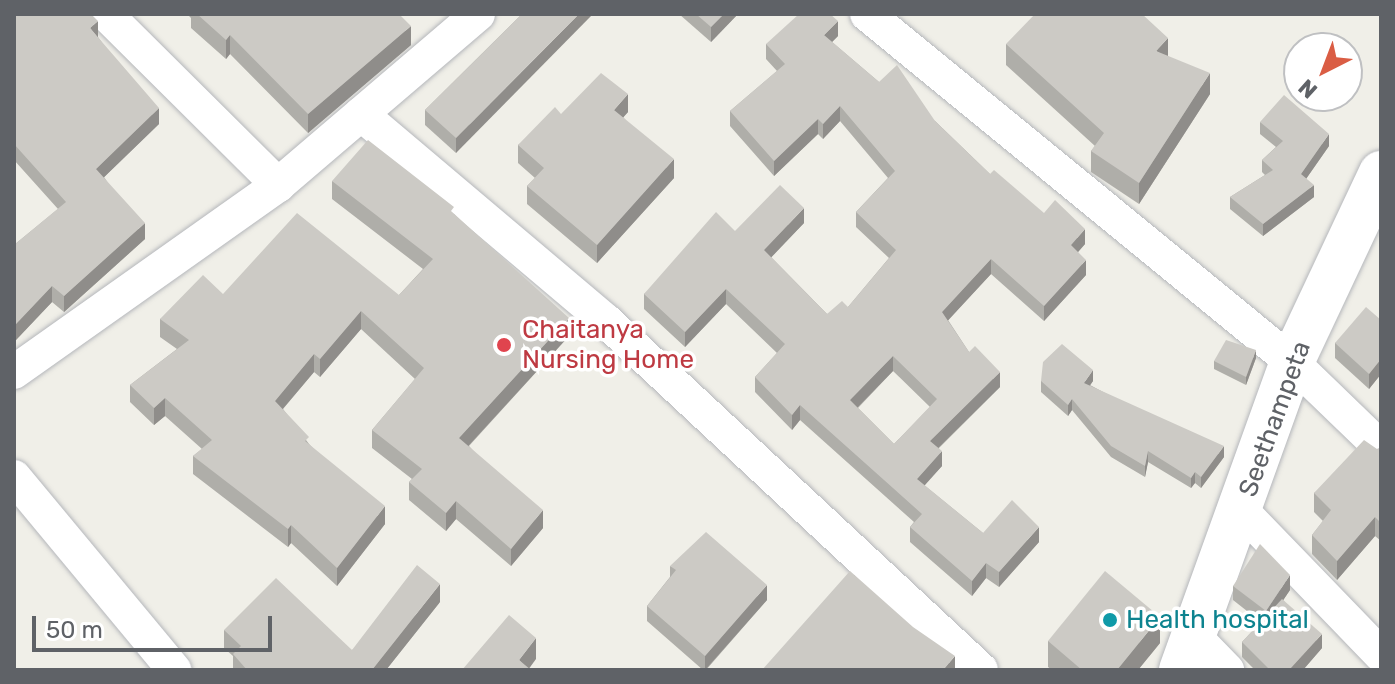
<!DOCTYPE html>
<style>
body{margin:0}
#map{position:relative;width:1395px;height:684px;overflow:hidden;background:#f0efe8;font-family:Rubik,sans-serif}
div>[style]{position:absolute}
.roads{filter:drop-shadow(0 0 2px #b5b7bb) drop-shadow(0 0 2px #b5b7bb)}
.minor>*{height:34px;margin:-17px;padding:0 17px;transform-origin:17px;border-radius:17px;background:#fff}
.tertiary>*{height:44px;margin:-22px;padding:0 22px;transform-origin:22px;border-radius:22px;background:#fff}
.wall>*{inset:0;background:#afaea9}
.shaded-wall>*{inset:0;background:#8f8d8a}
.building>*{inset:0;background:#cccac5}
.dots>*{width:22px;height:22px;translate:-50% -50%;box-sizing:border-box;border:4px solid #fff;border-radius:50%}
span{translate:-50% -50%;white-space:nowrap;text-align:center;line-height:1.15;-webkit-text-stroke:7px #fff;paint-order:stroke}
.health-label{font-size:26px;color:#be3a42}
.left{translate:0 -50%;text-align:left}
.street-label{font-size:26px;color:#5f6267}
.culture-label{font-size:26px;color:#0d838f}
.frame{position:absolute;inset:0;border:16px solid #5f6267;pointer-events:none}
.north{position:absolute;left:1283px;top:32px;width:80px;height:80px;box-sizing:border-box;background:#fff;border:2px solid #bfc0c2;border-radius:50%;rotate:222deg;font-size:22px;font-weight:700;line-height:32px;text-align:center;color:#5f6267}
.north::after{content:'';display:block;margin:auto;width:28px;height:36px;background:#da5d44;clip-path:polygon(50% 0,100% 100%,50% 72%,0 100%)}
.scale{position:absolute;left:32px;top:616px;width:240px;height:36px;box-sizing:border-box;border:4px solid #5f6267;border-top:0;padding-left:10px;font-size:24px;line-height:28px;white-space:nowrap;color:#5f6267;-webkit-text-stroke:6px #fff;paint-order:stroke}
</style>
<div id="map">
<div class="roads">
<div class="minor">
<div style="left:106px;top:14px;width:243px;rotate:44.8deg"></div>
<div style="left:867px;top:14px;width:549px;rotate:39.31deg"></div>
<div style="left:1292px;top:362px;width:124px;rotate:44deg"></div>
<div style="left:361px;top:114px;width:321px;rotate:40.2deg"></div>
<div style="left:606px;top:321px;width:512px;rotate:42.94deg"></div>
<div style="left:14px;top:372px;width:324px;rotate:-35.3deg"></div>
<div style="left:278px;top:185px;width:263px;rotate:-40.5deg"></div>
<div style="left:14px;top:477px;width:251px;rotate:50.3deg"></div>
<div style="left:1242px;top:511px;width:200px;rotate:46deg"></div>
<div style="left:1196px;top:638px;width:45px;rotate:45.9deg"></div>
</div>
<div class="tertiary">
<div style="left:1181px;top:670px;width:327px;rotate:-70.2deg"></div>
<div style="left:1292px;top:362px;width:209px;rotate:-64.8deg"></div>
</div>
</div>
<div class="wall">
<div style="clip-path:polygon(14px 14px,98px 37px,159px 124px,104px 177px,145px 239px,64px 312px,52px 302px,16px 340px,14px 338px,14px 245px,58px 209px,14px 160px)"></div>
<div style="clip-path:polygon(187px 14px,399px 14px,411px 45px,308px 133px,230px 54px,226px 59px,191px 28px,191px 18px)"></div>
<div style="clip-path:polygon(522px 14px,456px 153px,425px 125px,425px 110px)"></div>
<div style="clip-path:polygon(679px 14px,738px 14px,711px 42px)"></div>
<div style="clip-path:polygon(evenodd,838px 36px,832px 42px,879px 82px,935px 121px,990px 174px,1085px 244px,1078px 252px,1086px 275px,1044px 321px,991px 274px,948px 320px,969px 352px,1000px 387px,939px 448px,942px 466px,924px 485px,983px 533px,1039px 542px,999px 587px,986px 578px,972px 596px,910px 542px,910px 527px,914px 522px,800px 420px,792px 430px,755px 392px,755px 377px,777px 353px,726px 304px,685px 347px,644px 309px,644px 294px,735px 231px,804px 223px,771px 257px,827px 314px,848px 307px,889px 258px,856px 227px,856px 212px,888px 178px,840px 121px,823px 139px,818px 134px,774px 176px,730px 126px,730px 111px,777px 71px,766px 59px,766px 44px,838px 36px,893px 371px,930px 407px,894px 444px,858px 408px,893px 371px)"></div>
<div style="clip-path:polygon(1006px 44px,1168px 56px,1210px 94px,1139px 204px,1091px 172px,1091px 151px,1095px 146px,1006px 65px)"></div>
<div style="clip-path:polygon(628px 112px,623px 117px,674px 178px,597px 263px,527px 204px,527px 186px,535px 178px,518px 163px,518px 145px,561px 114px)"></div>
<div style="clip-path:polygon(1260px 122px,1329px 146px,1306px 179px,1314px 197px,1263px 236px,1230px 209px,1230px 197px,1265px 175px,1262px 172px,1262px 160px,1276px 147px,1260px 134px)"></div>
<div style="clip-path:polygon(332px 181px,454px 214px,569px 336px,469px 446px,543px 528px,511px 566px,456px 519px,446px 531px,409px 500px,409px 482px,412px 479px,372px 448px,372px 430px,415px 379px,361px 329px,320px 377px,314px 372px,283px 409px,309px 444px,385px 524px,337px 586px,291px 543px,288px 547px,193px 474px,193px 456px,202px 449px,165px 416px,154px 425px,130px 402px,130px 385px,177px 349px,160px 337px,160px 319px,223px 294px,399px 295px,423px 269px,332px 199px)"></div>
<div style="clip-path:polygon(1381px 320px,1381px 374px,1369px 389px,1335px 358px,1335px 343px)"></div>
<div style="clip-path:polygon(1256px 358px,1246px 385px,1214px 369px,1214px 361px)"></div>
<div style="clip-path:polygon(1041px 381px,1093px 381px,1090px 385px,1224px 457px,1201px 488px,1195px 483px,1191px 488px,1148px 462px,1145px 477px,1111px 457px,1072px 410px,1068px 416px,1041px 392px)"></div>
<div style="clip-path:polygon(1381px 448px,1381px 541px,1375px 536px,1337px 580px,1312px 554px,1312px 535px,1323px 521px,1314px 512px,1314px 493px,1377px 449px)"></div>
<div style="clip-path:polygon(670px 566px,767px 600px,706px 670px,703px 670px,647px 621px,647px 606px,670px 577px)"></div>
<div style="clip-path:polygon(1233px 586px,1290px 590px,1283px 600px,1322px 648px,1303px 670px,1255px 670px,1242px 657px,1242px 642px,1261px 622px,1233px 600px)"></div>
<div style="clip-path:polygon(440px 602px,386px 670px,233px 670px,233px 656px,224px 648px,224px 630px,352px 650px)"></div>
<div style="clip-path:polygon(1048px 641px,1160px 643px,1138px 670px,1052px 670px,1048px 667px)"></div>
</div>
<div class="shaded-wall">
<div style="clip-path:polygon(579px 14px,593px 14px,456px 153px,456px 138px)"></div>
<div style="clip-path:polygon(724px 14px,738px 14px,711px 42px,711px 27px)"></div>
<div style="clip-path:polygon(98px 21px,98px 38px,90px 28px)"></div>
<div style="clip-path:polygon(838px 21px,838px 36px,824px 50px,824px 35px)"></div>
<div style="clip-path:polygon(411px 26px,411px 45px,308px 133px,308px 114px)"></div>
<div style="clip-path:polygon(230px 35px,230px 54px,226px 59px,226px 40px)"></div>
<div style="clip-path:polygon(1168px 38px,1168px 59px,1156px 51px)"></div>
<div style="clip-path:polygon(1210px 73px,1210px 94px,1139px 204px,1139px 183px)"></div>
<div style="clip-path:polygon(628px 94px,628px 112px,614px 128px,614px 110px)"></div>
<div style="clip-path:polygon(840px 106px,840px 121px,823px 139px,823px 124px)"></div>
<div style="clip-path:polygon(159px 108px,159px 124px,96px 185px,96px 169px)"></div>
<div style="clip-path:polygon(818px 119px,818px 134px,774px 176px,774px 161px)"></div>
<div style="clip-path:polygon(1329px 134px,1329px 146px,1301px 186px,1301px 174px)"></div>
<div style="clip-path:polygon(674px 159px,674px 178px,597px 263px,597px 245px)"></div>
<div style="clip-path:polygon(1314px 185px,1314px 197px,1263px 236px,1263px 224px)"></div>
<div style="clip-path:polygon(804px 208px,804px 223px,764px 265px,764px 250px)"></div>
<div style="clip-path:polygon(145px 223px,145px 239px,64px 312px,64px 296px)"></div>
<div style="clip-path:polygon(1085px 229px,1085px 244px,1071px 260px,1071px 245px)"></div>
<div style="clip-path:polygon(991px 259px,991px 274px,942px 327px,942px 312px)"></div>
<div style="clip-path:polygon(1086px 260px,1086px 275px,1044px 321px,1044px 306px)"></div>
<div style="clip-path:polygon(52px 286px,52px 302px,16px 340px,16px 324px)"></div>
<div style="clip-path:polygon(726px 289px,726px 304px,685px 347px,685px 332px)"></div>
<div style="clip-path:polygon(361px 311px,361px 329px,320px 377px,320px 359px)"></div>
<div style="clip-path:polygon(569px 318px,569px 336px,459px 456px,459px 438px)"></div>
<div style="clip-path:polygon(1256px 350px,1256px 358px,1246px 385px,1246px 377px)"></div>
<div style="clip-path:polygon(314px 354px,314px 372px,275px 418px,275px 401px)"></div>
<div style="clip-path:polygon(893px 356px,893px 371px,850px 415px,850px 400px)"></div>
<div style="clip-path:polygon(1381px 359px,1381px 374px,1369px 389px,1369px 374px)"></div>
<div style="clip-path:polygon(1093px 370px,1093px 381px,1084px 394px,1084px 383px)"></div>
<div style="clip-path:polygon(1000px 372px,1000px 387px,930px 456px,930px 441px)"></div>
<div style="clip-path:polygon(165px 398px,165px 416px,154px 425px,154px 408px)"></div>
<div style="clip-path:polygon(1072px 399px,1072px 410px,1068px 416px,1068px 405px)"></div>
<div style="clip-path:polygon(800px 405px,800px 420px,792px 430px,792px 415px)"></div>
<div style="clip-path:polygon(1224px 446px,1224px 457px,1201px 488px,1201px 477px)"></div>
<div style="clip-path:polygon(942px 451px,942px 466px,917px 494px,917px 479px)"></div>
<div style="clip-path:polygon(1148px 451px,1148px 462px,1145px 477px,1145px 466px)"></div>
<div style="clip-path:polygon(1195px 472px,1195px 483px,1191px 488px,1191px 478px)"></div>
<div style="clip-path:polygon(456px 501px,456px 519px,446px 531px,446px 513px)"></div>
<div style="clip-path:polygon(385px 506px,385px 524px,337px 586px,337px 568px)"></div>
<div style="clip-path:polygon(543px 510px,543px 528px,511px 566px,511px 549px)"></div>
<div style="clip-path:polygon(1375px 517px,1375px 536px,1337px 580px,1337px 561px)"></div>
<div style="clip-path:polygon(291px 525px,291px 543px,288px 547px,288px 529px)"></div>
<div style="clip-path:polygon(1039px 527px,1039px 542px,999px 587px,999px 572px)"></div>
<div style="clip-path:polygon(986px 563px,986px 578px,972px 596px,972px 581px)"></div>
<div style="clip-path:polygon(1290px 575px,1290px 590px,1266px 626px,1266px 611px)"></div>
<div style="clip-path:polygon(440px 584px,440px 602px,386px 670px,372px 670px)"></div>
<div style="clip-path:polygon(767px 585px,767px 600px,705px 670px,705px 656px)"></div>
<div style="clip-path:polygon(1160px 617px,1160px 643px,1138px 670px,1117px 670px)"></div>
<div style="clip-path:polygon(1322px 634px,1322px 648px,1303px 670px,1289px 670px)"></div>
<div style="clip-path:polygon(536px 638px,536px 659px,528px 670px,519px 660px)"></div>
<div style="clip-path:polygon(955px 656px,955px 670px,943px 670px)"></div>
</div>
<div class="building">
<div style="clip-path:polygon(14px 14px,91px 14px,98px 21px,90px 28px,159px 108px,96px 169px,145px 223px,64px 296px,52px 286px,16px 324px,14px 322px,14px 245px,66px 202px,14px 144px)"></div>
<div style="clip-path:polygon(197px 14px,399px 14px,411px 26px,308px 114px,230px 35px,226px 40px)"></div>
<div style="clip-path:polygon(522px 14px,579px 14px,456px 138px,425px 110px)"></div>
<div style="clip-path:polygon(696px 14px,724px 14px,711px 27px)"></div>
<div style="clip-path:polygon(evenodd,799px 14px,830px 14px,838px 21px,824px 35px,879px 82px,897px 65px,935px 121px,990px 174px,994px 170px,1044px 213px,1055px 200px,1085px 229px,1071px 245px,1086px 260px,1044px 306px,991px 259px,942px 312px,969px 352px,975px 346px,1000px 372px,930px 441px,942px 451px,917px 479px,983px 533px,1012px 500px,1039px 527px,999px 572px,986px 563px,972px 581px,910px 527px,922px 514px,800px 405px,792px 415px,755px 377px,785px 344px,726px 289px,685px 332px,644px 294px,716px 212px,735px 231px,780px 185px,804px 208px,764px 250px,827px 314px,842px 301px,848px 307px,896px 250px,856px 212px,895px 171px,840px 106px,823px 124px,818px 119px,774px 161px,730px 111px,785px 64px,766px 44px,799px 14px,893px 356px,937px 399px,894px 444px,850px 400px,893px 356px)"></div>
<div style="clip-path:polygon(1035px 14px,1142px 14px,1168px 38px,1156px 51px,1210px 73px,1139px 183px,1091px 151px,1104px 133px,1006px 44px)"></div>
<div style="clip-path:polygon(601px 73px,628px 94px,614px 110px,674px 159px,597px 245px,527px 186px,544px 168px,518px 145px,555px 107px,561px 114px)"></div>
<div style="clip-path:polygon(1284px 95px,1329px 134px,1301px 174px,1314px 185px,1263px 224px,1230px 197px,1273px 170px,1262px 160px,1283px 141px,1260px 122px)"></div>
<div style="clip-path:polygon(368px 140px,454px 207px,451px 211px,569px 318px,459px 438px,543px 510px,511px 549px,456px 501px,446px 513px,409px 482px,422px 469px,372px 430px,424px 368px,361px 311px,320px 359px,314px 354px,275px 401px,309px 437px,305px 441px,385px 506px,337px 568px,291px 525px,288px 529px,193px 456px,212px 440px,165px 398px,154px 408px,130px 385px,189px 340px,160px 319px,203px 275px,223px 294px,297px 213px,399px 295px,433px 259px,332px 181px)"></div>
<div style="clip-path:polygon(1366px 307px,1381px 320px,1381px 359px,1369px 374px,1335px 343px)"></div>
<div style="clip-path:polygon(1226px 340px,1256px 350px,1246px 377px,1214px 361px)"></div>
<div style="clip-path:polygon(1062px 344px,1093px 370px,1084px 383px,1224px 446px,1201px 477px,1195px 472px,1191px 478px,1148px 451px,1145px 466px,1111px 446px,1072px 399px,1068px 405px,1041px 381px,1043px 362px)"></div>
<div style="clip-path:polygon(1364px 440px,1377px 449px,1381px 448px,1381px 523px,1375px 517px,1337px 561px,1312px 535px,1331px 510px,1314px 493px)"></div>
<div style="clip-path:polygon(706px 532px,767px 585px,705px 656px,647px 606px,676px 570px,670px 566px)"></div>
<div style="clip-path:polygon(1260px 544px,1290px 575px,1266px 611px,1233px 586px)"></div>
<div style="clip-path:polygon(417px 565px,440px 584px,372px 670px,247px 670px,233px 654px,241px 646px,224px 630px,276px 578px,352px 650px)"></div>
<div style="clip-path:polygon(850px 571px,913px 627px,955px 656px,943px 670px,762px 670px)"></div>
<div style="clip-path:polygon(1105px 571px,1160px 617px,1117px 670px,1082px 670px,1048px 641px)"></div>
<div style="clip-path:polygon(1282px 599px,1322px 634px,1289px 670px,1270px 670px,1242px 642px)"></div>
<div style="clip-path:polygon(509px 615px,536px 638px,519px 660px,531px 670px,462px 670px)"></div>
</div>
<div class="dots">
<div style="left:504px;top:345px;background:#e0444e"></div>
<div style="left:1110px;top:620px;background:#0f9aa8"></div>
</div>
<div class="health-label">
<span class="left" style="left:522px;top:345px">Chaitanya<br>Nursing Home</span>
</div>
<div class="street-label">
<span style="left:1275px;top:419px;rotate:-70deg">Seethampeta</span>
</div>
<div class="culture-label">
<span class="left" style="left:1126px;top:620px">Health hospital</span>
</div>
<div class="frame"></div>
<div class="north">N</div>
<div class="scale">50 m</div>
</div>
